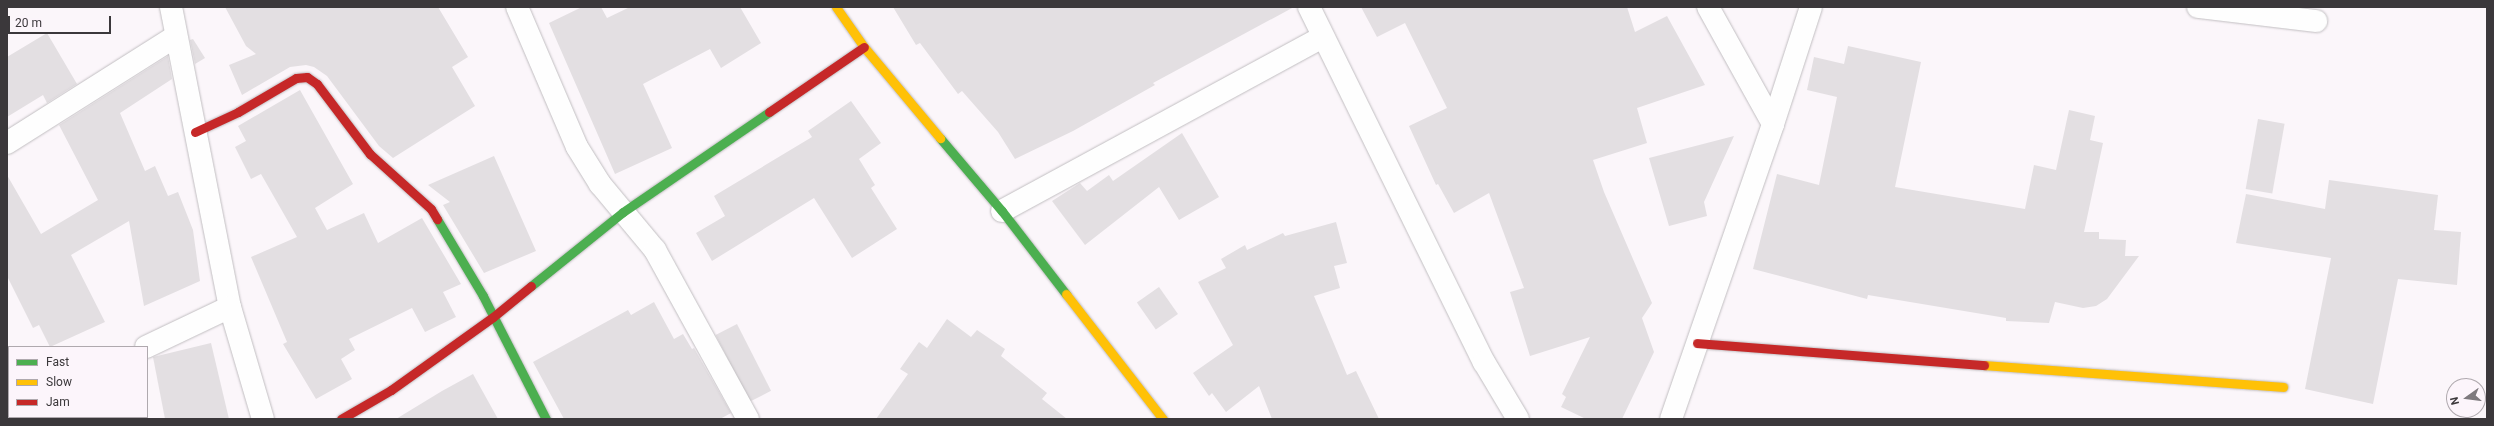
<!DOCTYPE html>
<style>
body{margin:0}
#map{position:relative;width:2494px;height:426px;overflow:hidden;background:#fbf6fa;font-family:Roboto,sans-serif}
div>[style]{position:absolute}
.building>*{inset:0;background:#e3dfe2;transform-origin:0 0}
.roads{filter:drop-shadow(0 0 1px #c1bec1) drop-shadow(0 0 1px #c1bec1)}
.street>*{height:22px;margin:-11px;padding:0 11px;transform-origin:11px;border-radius:11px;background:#fefefe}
.fast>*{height:9px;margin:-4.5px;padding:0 4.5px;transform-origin:4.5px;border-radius:4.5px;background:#4caf50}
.slow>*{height:9px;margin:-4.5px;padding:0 4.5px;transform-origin:4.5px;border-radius:4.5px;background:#ffc107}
.jam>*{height:9px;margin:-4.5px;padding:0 4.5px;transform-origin:4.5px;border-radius:4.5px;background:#c62828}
span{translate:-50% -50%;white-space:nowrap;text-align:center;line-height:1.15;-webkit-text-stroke:4px #fcf5fb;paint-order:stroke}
.frame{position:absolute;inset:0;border:8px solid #3b383b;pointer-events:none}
.legend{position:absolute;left:8px;top:346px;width:140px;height:72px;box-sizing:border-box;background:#fcf5fb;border:1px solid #afa9ae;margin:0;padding:5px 7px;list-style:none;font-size:12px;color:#3b383b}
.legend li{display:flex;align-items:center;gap:8px;height:20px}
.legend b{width:20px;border:1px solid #afa9ae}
.north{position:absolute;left:2446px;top:378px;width:40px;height:40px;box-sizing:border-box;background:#fcf5fb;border:1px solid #afa9ae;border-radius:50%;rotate:256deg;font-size:11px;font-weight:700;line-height:16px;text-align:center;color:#3b383b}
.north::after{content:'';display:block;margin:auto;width:14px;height:18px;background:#7e7a7e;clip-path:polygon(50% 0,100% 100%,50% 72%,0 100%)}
.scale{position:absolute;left:8px;top:16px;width:103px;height:18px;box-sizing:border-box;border:2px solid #3b383b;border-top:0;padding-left:5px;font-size:12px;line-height:14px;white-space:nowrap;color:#3b383b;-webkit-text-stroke:3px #fcf5fb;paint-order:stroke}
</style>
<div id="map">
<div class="building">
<div style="clip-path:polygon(225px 7px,438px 7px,468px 57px,452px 67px,475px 106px,393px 158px,379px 146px,327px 76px,314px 67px,306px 65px,290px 67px,242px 95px,229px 65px,256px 54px,246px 46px)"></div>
<div style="clip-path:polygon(582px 7px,601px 7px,607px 18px,630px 7px,740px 7px,761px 43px,721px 68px,710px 49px,643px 84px,672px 148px,615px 174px,549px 23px)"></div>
<div style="clip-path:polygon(893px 7px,1294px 7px,1153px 83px,1155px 85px,1073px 131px,1015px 159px,998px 132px,962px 91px,958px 94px,920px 43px,916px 45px)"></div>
<div style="clip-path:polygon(1361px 7px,1627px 7px,1635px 32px,1667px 16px,1705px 85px,1637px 108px,1647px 143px,1593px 160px,1604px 192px,1652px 303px,1642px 318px,1654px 352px,1622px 419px,1586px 419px,1561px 407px,1566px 397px,1562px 394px,1590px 337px,1530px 356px,1510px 292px,1524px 288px,1489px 193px,1454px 213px,1438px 184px,1436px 185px,1409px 126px,1447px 108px,1405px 23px,1377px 37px)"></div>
<div style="clip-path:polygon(47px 33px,77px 84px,47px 103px,43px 95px,7px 117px,7px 57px)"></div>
<div style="clip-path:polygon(193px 39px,205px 58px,195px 64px,190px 40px)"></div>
<div style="clip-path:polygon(1848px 46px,1921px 62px,1895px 187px,2025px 209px,2034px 165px,2056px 170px,2069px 110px,2095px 116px,2090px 140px,2103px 143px,2084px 232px,2099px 232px,2099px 239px,2126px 240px,2125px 256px,2139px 256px,2107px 299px,2096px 306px,2083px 308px,2055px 302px,2049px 323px,2006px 321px,2006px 318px,1868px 295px,1867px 299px,1753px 269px,1777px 174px,1819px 185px,1837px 97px,1807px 90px,1814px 57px,1844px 64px)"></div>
<div style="clip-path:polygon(168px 56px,172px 79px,120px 113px,145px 171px,155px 166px,168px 196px,178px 192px,193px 230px,200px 281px,144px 306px,129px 221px,71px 255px,105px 322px,50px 347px,39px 325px,33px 328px,7px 276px,7px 175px,41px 234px,98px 200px,59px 125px)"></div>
<div style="clip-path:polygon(300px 90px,353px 184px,315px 208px,327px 230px,364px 213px,378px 243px,422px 218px,461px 284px,443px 292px,456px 317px,425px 332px,412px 308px,349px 339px,355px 350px,341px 359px,352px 379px,316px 399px,283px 344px,287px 342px,251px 257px,297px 237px,261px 174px,251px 179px,235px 147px,246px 141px,238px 126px)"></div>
<div style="clip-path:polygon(851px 101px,881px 143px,859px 159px,875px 185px,871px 188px,897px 229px,852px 258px,814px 198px,712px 261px,696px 233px,725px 216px,714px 196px,812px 137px,808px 131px)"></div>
<div style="left:2258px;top:119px;width:27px;height:71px;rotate:10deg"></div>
<div style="clip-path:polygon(1182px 133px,1219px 197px,1179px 220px,1159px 187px,1085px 245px,1052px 201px,1080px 183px,1087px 191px,1109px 175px,1113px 181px)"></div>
<div style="clip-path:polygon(1734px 136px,1704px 202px,1707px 216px,1669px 226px,1649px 158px)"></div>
<div style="clip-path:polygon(494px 156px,536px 251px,484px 273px,443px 205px,450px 202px,428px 185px)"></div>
<div style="clip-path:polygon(2329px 180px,2438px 195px,2434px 230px,2461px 232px,2457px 285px,2398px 279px,2373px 404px,2305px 389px,2331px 258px,2236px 243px,2246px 194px,2325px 209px)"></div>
<div style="clip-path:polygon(1336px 222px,1347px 263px,1334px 266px,1340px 288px,1314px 296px,1347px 375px,1356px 371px,1379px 419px,1272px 419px,1259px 386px,1226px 412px,1212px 393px,1209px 396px,1193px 373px,1233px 345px,1198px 282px,1226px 268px,1221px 259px,1245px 245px,1247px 250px,1283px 233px,1285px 236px)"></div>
<div style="left:1159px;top:287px;width:33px;height:27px;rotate:55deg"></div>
<div style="clip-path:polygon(654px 302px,674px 339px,683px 334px,692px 349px,694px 348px,731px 413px,720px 419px,564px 419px,533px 362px,628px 310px,631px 315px)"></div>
<div style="clip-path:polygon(947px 319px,971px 337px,977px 330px,1005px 349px,1001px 356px,1047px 393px,1042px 399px,1067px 419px,876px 419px,908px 374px,900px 369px,919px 342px,927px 348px)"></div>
<div style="left:737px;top:324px;width:75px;height:24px;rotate:63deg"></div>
<div style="clip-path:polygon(211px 343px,229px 419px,165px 419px,153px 357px)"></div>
<div style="clip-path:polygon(473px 374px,498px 419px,396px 419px,442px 391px)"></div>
</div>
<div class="roads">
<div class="street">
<div style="left:171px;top:7px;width:306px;rotate:78.9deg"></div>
<div style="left:230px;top:307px;width:117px;rotate:73.6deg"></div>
<div style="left:517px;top:7px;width:152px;rotate:66.8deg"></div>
<div style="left:577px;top:147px;width:44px;rotate:58.1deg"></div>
<div style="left:600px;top:184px;width:86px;rotate:50.2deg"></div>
<div style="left:655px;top:250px;width:193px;rotate:61.2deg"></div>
<div style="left:1309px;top:7px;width:396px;rotate:63.8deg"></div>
<div style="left:1484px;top:362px;width:66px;rotate:59.2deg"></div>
<div style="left:1708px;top:7px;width:134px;rotate:60.9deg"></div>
<div style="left:2198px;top:7px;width:119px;rotate:6.8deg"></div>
<div style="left:7px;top:143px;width:200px;rotate:-32.3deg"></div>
<div style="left:1002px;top:211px;width:364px;rotate:-28.5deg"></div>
<div style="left:146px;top:347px;width:93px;rotate:-25.5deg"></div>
<div style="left:7px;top:413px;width:2px;rotate:-27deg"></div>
<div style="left:1671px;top:419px;width:312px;rotate:-70.9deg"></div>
<div style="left:1773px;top:124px;width:123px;rotate:-72deg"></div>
</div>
<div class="fast">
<div style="left:940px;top:138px;width:96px;rotate:49.7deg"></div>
<div style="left:1002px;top:211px;width:105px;rotate:52.4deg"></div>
<div style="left:437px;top:219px;width:90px;rotate:59.1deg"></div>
<div style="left:483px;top:296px;width:138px;rotate:62.9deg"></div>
<div style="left:531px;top:286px;width:118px;rotate:-38.8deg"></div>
<div style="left:623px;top:212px;width:177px;rotate:-34.4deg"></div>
</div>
<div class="slow">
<div style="left:836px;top:7px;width:49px;rotate:55deg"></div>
<div style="left:864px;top:47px;width:119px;rotate:50.1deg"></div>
<div style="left:1066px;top:294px;width:158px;rotate:52.2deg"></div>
<div style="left:1984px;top:365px;width:300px;rotate:4.2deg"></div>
</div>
<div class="jam">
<div style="left:769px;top:112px;width:115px;rotate:-34.4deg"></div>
<div style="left:195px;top:132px;width:47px;rotate:-24.9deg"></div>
<div style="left:238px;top:112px;width:67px;rotate:-30.4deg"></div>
<div style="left:296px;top:78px;width:11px;rotate:-5deg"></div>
<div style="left:307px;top:77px;width:12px;rotate:35deg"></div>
<div style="left:317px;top:84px;width:88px;rotate:52.9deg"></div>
<div style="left:370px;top:154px;width:82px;rotate:42deg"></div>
<div style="left:431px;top:209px;width:12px;rotate:59deg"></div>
<div style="left:1697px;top:343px;width:288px;rotate:4.4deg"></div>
<div style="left:341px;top:419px;width:58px;rotate:-30.1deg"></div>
<div style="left:391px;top:390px;width:125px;rotate:-35.6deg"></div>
<div style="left:493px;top:317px;width:49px;rotate:-39.2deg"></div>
</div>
</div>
<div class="frame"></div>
<ul class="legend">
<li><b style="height:5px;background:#4caf50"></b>Fast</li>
<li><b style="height:5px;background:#ffc107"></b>Slow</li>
<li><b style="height:5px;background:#c62828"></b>Jam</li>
</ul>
<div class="north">N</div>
<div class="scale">20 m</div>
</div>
